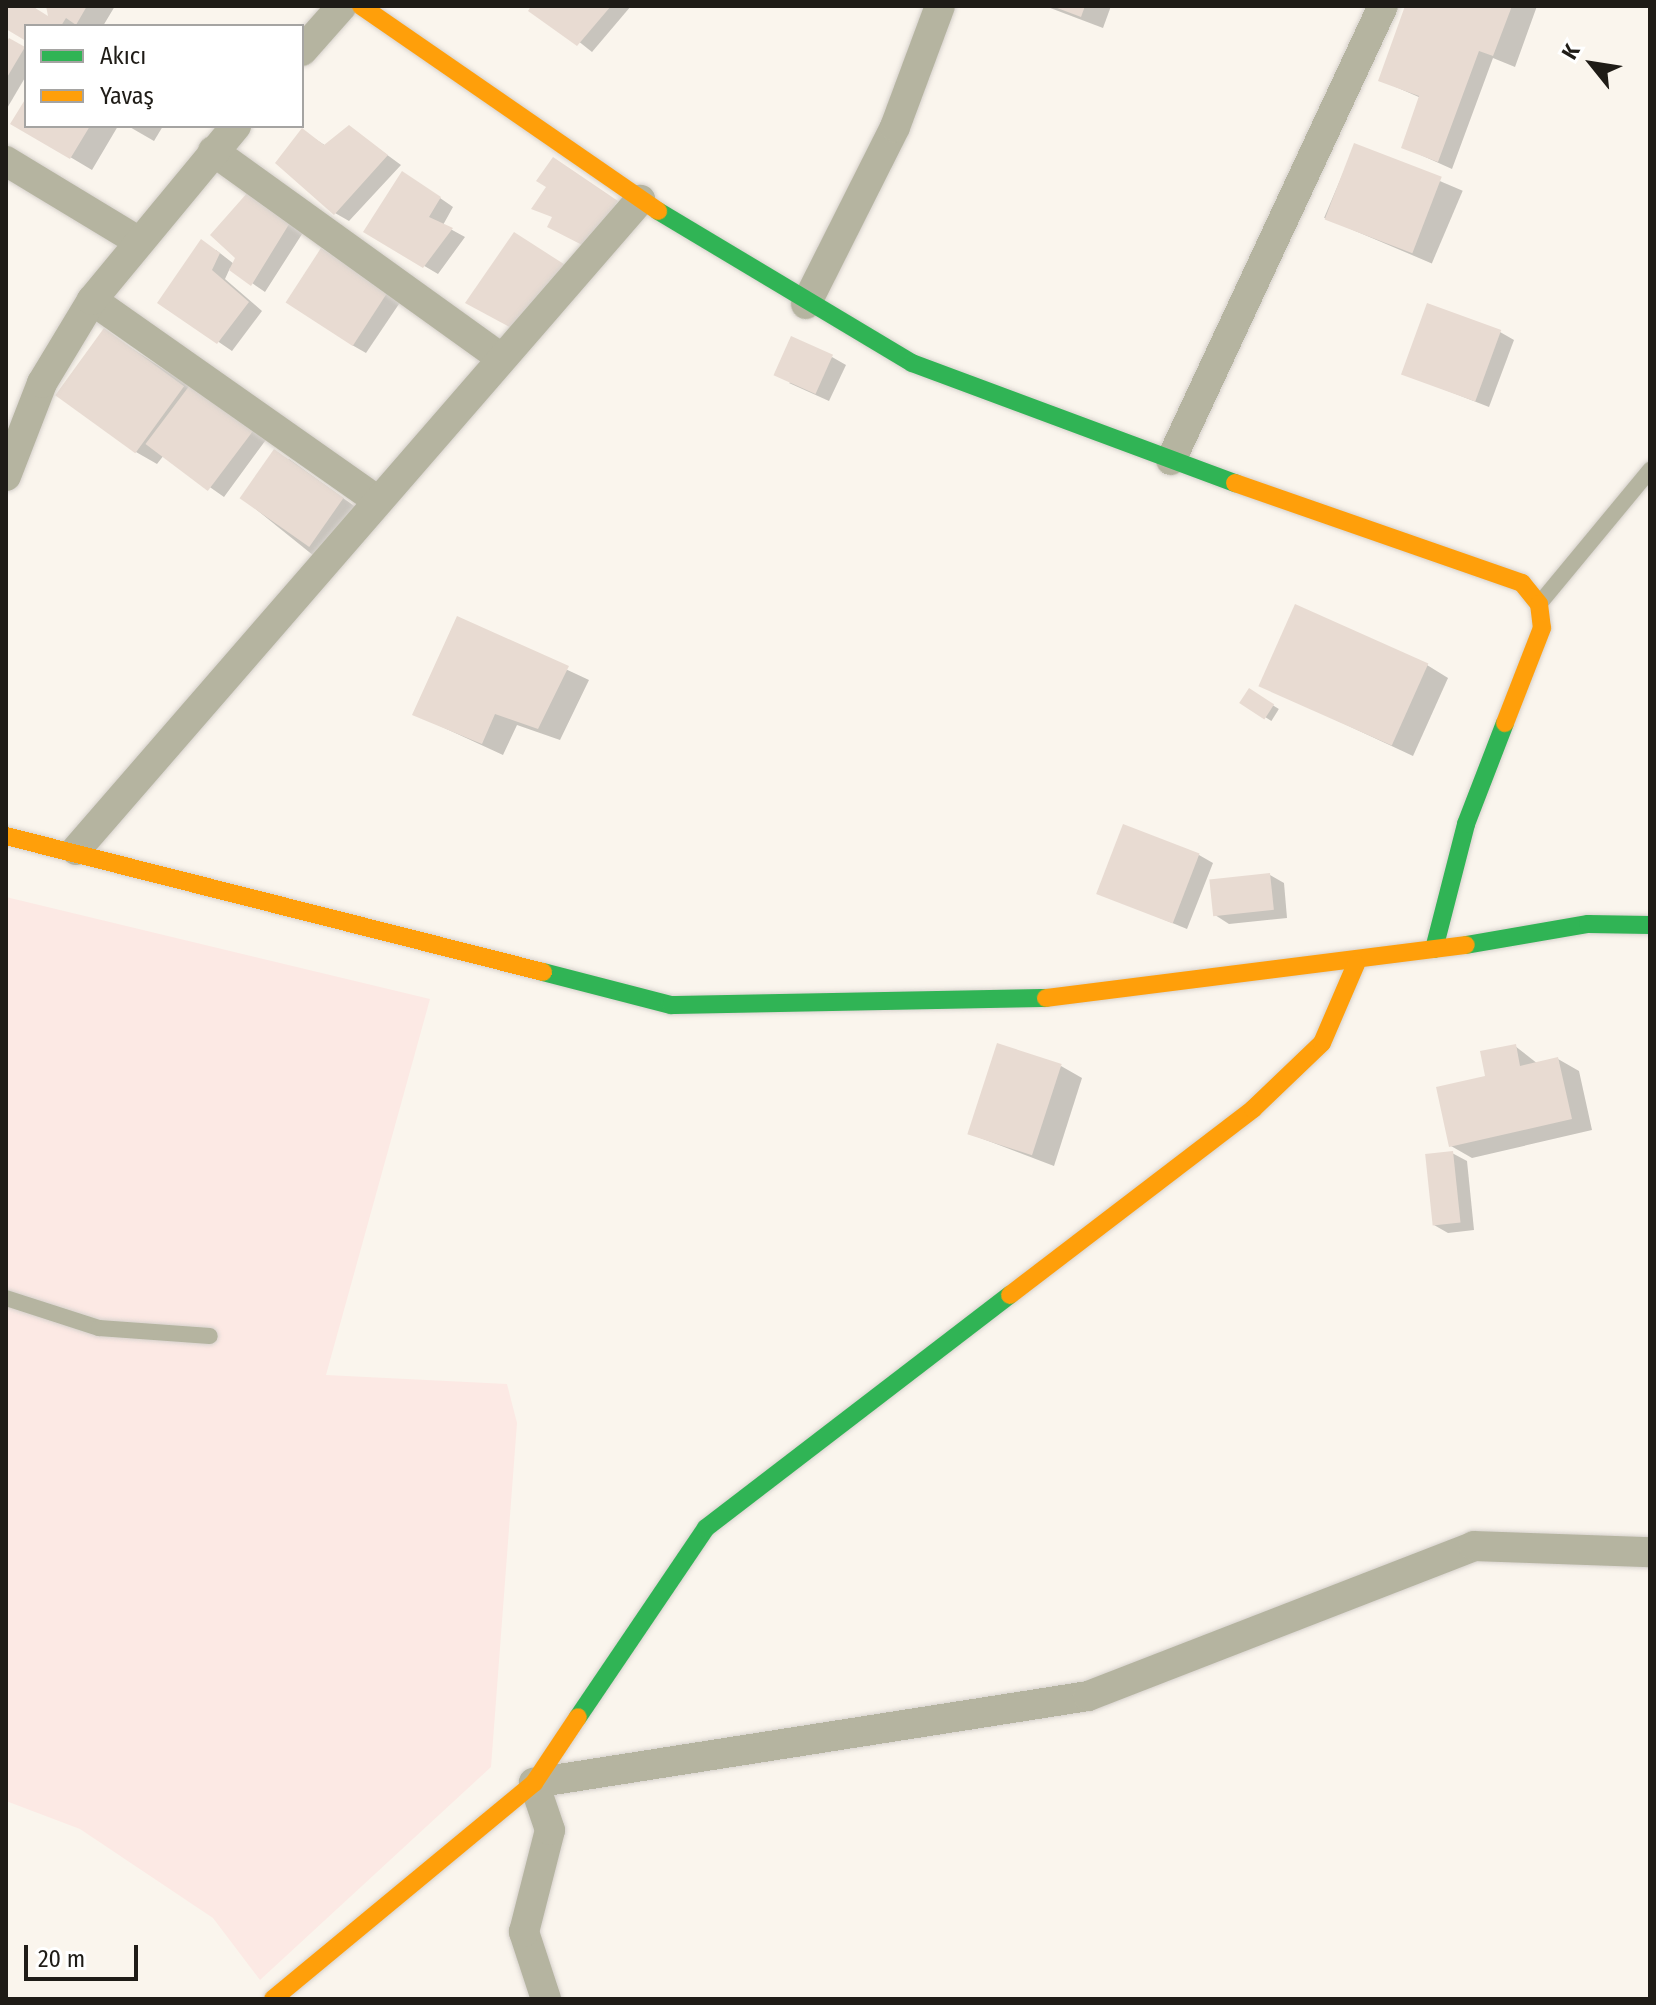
<!DOCTYPE html>
<meta charset="utf-8">
<style>
body{margin:0}
#map{position:relative;width:1656px;height:2005px;overflow:hidden;background:#faf5ed;font-family:"Fira Sans Condensed",sans-serif}
div>[style]{position:absolute}
.green>*{inset:0;background:#fce9e4}
.shadow>*{inset:0;background:#0003;transform-origin:0 0}
.building>*{inset:0;background:#e8dbd2;transform-origin:0 0}
.roads{filter:drop-shadow(0 0 2px #d6d1cc) drop-shadow(0 0 2px #d6d1cc)}
.lane>*{height:16px;margin:-8px;padding:0 8px;transform-origin:8px;border-radius:8px;background:#b5b4a0}
.street>*{height:30px;margin:-15px;padding:0 15px;transform-origin:15px;border-radius:15px;background:#b5b4a0}
.fast>*{height:18px;margin:-9px;padding:0 9px;transform-origin:9px;border-radius:9px;background:#30b455}
.slow>*{height:18px;margin:-9px;padding:0 9px;transform-origin:9px;border-radius:9px;background:#ff9f0a}
span{translate:-50% -50%;white-space:nowrap;text-align:center;line-height:1.15;-webkit-text-stroke:6px #fff;paint-order:stroke}
.frame{position:absolute;inset:0;border:8px solid #1f1c17;pointer-events:none}
.legend{position:absolute;left:24px;top:24px;width:280px;height:104px;box-sizing:border-box;background:#fff;border:2px solid #a5a4a2;margin:0;padding:10px 14px;list-style:none;font-size:24px;color:#1f1c17}
.legend li{display:flex;align-items:center;gap:16px;height:40px}
.legend b{width:40px;border:2px solid #a5a4a2}
.north{position:absolute;left:1552px;top:24px;width:80px;height:80px;-webkit-text-stroke:6px #fff;paint-order:stroke;rotate:300deg;font-size:22px;font-weight:700;line-height:32px;text-align:center;color:#1f1c17}
.north::after{content:'';display:block;margin:auto;width:28px;height:36px;background:#1f1c17;clip-path:polygon(50% 0,100% 100%,50% 72%,0 100%)}
.scale{position:absolute;left:24px;top:1945px;width:114px;height:36px;box-sizing:border-box;border:4px solid #1f1c17;border-top:0;padding-left:10px;font-size:24px;line-height:28px;white-space:nowrap;color:#1f1c17;-webkit-text-stroke:6px #fff;paint-order:stroke}
</style>
<div id="map">
<div class="green">
<div style="clip-path:polygon(6px 897px,430px 999px,326px 1375px,507px 1384px,517px 1423px,491px 1767px,260px 1980px,213px 1918px,80px 1829px,6px 1801px)"></div>
</div>
<div class="shadow">
<div style="clip-path:polygon(6px 6px,29px 6px,49px 18px,50px 6px,115px 6px,103px 26px,26px 26px,26px 38px,6px 27px)"></div>
<div style="clip-path:polygon(534px 6px,631px 6px,592px 52px)"></div>
<div style="clip-path:polygon(1045px 6px,1111px 6px,1103px 28px)"></div>
<div style="clip-path:polygon(1408px 6px,1537px 6px,1515px 67px,1493px 58px,1452px 169px,1403px 147px,1421px 98px,1380px 80px)"></div>
<div style="clip-path:polygon(10px 40px,26px 49px,26px 76px,6px 110px)"></div>
<div style="clip-path:polygon(26px 102px,26px 126px,118px 126px,92px 170px,13px 123px)"></div>
<div style="clip-path:polygon(128px 126px,163px 126px,154px 141px)"></div>
<div style="clip-path:polygon(349px 127px,401px 165px,349px 221px,335px 213px,303px 131px,326px 146px)"></div>
<div style="left:1355px;top:145px;width:117px;height:79px;rotate:23deg"></div>
<div style="clip-path:polygon(417px 182px,453px 207px,443px 225px,465px 237px,438px 274px,365px 231px)"></div>
<div style="clip-path:polygon(262px 203px,304px 231px,265px 292px,230px 268px,225px 279px,262px 311px,232px 351px,160px 302px,216px 250px,234px 264px)"></div>
<div style="clip-path:polygon(322px 251px,401px 301px,366px 353px,352px 345px)"></div>
<div style="clip-path:polygon(105px 331px,268px 437px,224px 497px,164px 455px,157px 464px,136px 452px,58px 394px)"></div>
<div style="clip-path:polygon(1500px 332px,1514px 340px,1489px 407px,1402px 373px)"></div>
<div style="clip-path:polygon(832px 357px,846px 365px,829px 401px,789px 383px)"></div>
<div style="clip-path:polygon(289px 459px,357px 508px,319px 560px,242px 498px)"></div>
<div style="clip-path:polygon(458px 619px,589px 680px,560px 740px,517px 725px,503px 755px,414px 714px)"></div>
<div style="clip-path:polygon(1427px 665px,1448px 678px,1413px 756px,1261px 685px)"></div>
<div style="left:1250px;top:691px;width:34px;height:14px;rotate:32deg"></div>
<div style="clip-path:polygon(1199px 855px,1213px 863px,1187px 929px,1099px 893px)"></div>
<div style="clip-path:polygon(1270px 875px,1284px 883px,1287px 918px,1229px 924px,1215px 915px)"></div>
<div style="clip-path:polygon(1515px 1046px,1538px 1064px,1558px 1059px,1579px 1071px,1592px 1130px,1472px 1158px,1451px 1146px)"></div>
<div style="clip-path:polygon(1061px 1066px,1082px 1078px,1054px 1166px,970px 1134px)"></div>
<div style="clip-path:polygon(1452px 1153px,1467px 1161px,1474px 1230px,1448px 1233px,1434px 1225px)"></div>
</div>
<div class="building">
<div style="clip-path:polygon(6px 6px,32px 6px,48px 16px,46px 6px,87px 6px,76px 25px,66px 18px,61px 26px,26px 26px,26px 41px,6px 29px)"></div>
<div style="clip-path:polygon(531px 6px,611px 6px,577px 46px,528px 11px)"></div>
<div style="clip-path:polygon(1052px 6px,1085px 6px,1081px 17px)"></div>
<div style="clip-path:polygon(1405px 6px,1512px 6px,1493px 56px,1479px 51px,1438px 162px,1401px 148px,1419px 96px,1378px 81px)"></div>
<div style="clip-path:polygon(9px 38px,25px 47px,6px 79px,6px 43px)"></div>
<div style="clip-path:polygon(26px 98px,26px 126px,90px 126px,70px 159px,10px 124px)"></div>
<div style="clip-path:polygon(349px 125px,388px 155px,334px 215px,275px 163px,302px 128px,324px 145px)"></div>
<div style="left:1354px;top:143px;width:94px;height:82px;rotate:21deg"></div>
<div style="clip-path:polygon(553px 157px,618px 201px,586px 247px,547px 227px,552px 217px,531px 209px,546px 187px,536px 181px)"></div>
<div style="clip-path:polygon(402px 171px,441px 197px,429px 217px,453px 228px,423px 268px,363px 232px)"></div>
<div style="clip-path:polygon(248px 192px,291px 221px,251px 286px,229px 270px,235px 258px,210px 235px)"></div>
<div style="clip-path:polygon(514px 232px,570px 268px,517px 331px,465px 303px)"></div>
<div style="clip-path:polygon(201px 239px,220px 253px,212px 270px,249px 302px,217px 344px,157px 303px)"></div>
<div style="left:321px;top:248px;width:80px;height:65px;rotate:33deg"></div>
<div style="left:1427px;top:303px;width:79px;height:76px;rotate:20deg"></div>
<div style="left:104px;top:328px;width:99px;height:83px;rotate:36deg"></div>
<div style="left:791px;top:336px;width:46px;height:43px;rotate:24deg"></div>
<div style="left:193px;top:381px;width:78px;height:79px;rotate:37deg"></div>
<div style="left:274px;top:449px;width:85px;height:60px;rotate:35deg"></div>
<div style="left:1295px;top:604px;width:146px;height:90px;rotate:24deg"></div>
<div style="clip-path:polygon(457px 616px,569px 666px,538px 729px,495px 714px,482px 744px,412px 715px)"></div>
<div style="left:1249px;top:688px;width:30px;height:18px;rotate:33deg"></div>
<div style="left:1123px;top:824px;width:82px;height:75px;rotate:21deg"></div>
<div style="left:1270px;top:873px;width:37px;height:61px;rotate:84deg"></div>
<div style="left:997px;top:1043px;width:68px;height:96px;rotate:18deg"></div>
<div style="clip-path:polygon(1516px 1044px,1520px 1066px,1558px 1057px,1572px 1119px,1449px 1147px,1436px 1087px,1485px 1076px,1480px 1051px)"></div>
<div style="left:1453px;top:1151px;width:72px;height:28px;rotate:84deg"></div>
</div>
<div class="roads">
<div class="lane">
<div style="left:1540px;top:603px;width:173px;rotate:-50.4deg"></div>
<div style="left:6px;top:1298px;width:98px;rotate:17.9deg"></div>
<div style="left:99px;top:1328px;width:111px;rotate:4.1deg"></div>
</div>
<div class="street">
<div style="left:302px;top:51px;width:60px;rotate:-48.4deg"></div>
<div style="left:213px;top:151px;width:355px;rotate:35.7deg"></div>
<div style="left:6px;top:161px;width:151px;rotate:31.2deg"></div>
<div style="left:92px;top:300px;width:346px;rotate:35.1deg"></div>
<div style="left:806px;top:304px;width:198px;rotate:-63.3deg"></div>
<div style="left:895px;top:127px;width:129px;rotate:-69.6deg"></div>
<div style="left:1171px;top:460px;width:501px;rotate:-64.97deg"></div>
<div style="left:6px;top:476px;width:100px;rotate:-68.8deg"></div>
<div style="left:42px;top:383px;width:97px;rotate:-58.9deg"></div>
<div style="left:92px;top:300px;width:226px;rotate:-50.4deg"></div>
<div style="left:76px;top:850px;width:861px;rotate:-49.05deg"></div>
<div style="left:546px;top:1999px;width:71px;rotate:-108.2deg"></div>
<div style="left:524px;top:1932px;width:105px;rotate:-75.7deg"></div>
<div style="left:550px;top:1830px;width:50px;rotate:-108.8deg"></div>
<div style="left:534px;top:1783px;width:561px;rotate:-8.92deg"></div>
<div style="left:1088px;top:1696px;width:414px;rotate:-21.2deg"></div>
<div style="left:1474px;top:1546px;width:176px;rotate:2deg"></div>
</div>
<div class="fast">
<div style="left:658px;top:211px;width:296px;rotate:30.9deg"></div>
<div style="left:912px;top:363px;width:345px;rotate:20.4deg"></div>
<div style="left:1466px;top:945px;width:124px;rotate:-9.8deg"></div>
<div style="left:1588px;top:924px;width:62px;rotate:0.9deg"></div>
<div style="left:1434px;top:949px;width:129px;rotate:-75.6deg"></div>
<div style="left:1466px;top:824px;width:108px;rotate:-68.9deg"></div>
<div style="left:543px;top:972px;width:132px;rotate:14.5deg"></div>
<div style="left:671px;top:1005px;width:375px;rotate:-1.1deg"></div>
<div style="left:578px;top:1717px;width:228px;rotate:-55.9deg"></div>
<div style="left:706px;top:1528px;width:383px;rotate:-37.5deg"></div>
</div>
<div class="slow">
<div style="left:361px;top:6px;width:361px;rotate:34.6deg"></div>
<div style="left:1235px;top:483px;width:304px;rotate:19.2deg"></div>
<div style="left:1522px;top:583px;width:27px;rotate:51deg"></div>
<div style="left:1539px;top:604px;width:24px;rotate:83deg"></div>
<div style="left:1542px;top:628px;width:102px;rotate:111.3deg"></div>
<div style="left:6px;top:836px;width:554px;rotate:14.21deg"></div>
<div style="left:1046px;top:998px;width:423px;rotate:-7.2deg"></div>
<div style="left:1010px;top:1295px;width:306px;rotate:-37.4deg"></div>
<div style="left:1253px;top:1109px;width:95px;rotate:-43.7deg"></div>
<div style="left:1322px;top:1043px;width:86px;rotate:-66.7deg"></div>
<div style="left:273px;top:1999px;width:339px;rotate:-39.6deg"></div>
<div style="left:534px;top:1783px;width:79px;rotate:-56.3deg"></div>
</div>
</div>
<div class="frame"></div>
<ul class="legend">
<li><b style="height:10px;background:#30b455"></b>Akıcı</li>
<li><b style="height:10px;background:#ff9f0a"></b>Yavaş</li>
</ul>
<div class="north">K</div>
<div class="scale">20 m</div>
</div>
